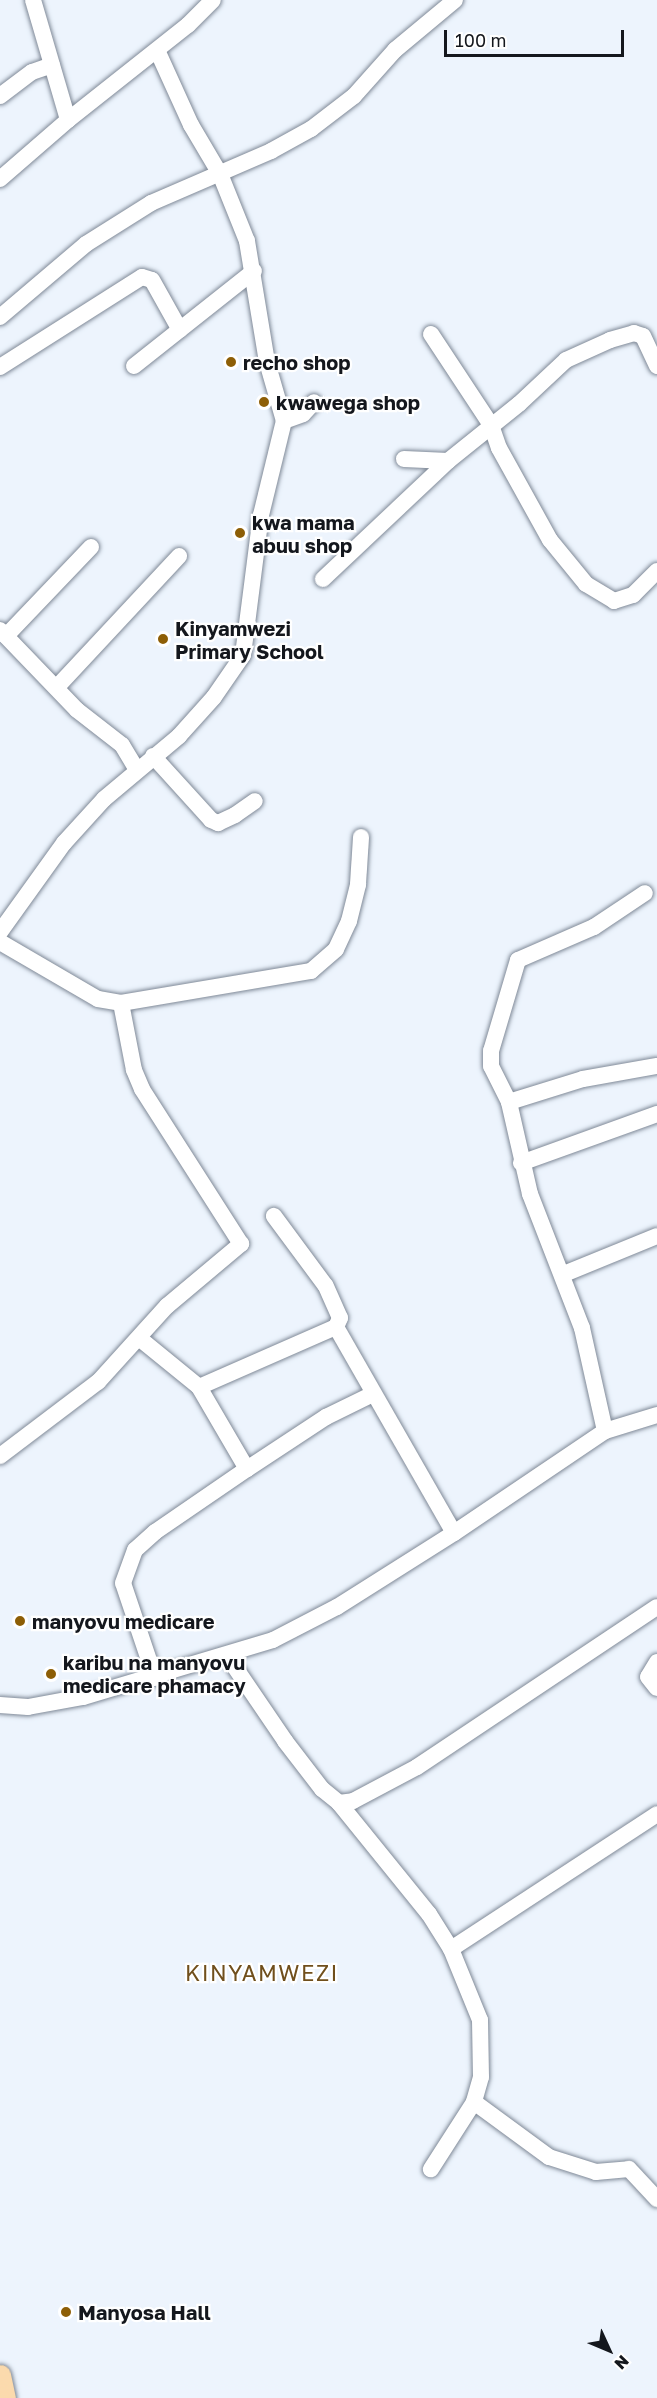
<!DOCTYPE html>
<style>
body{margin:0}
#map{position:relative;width:657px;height:2398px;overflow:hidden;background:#edf4fd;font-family:"Golos Text",sans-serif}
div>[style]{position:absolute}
.roads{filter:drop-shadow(0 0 2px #7f8997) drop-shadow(0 0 2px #7f8997)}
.minor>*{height:16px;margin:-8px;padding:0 8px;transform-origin:8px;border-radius:8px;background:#fff}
.major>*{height:21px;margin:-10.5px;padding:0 10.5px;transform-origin:10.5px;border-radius:10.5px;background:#fbdaad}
.dots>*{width:16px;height:16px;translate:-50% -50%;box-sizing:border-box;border:3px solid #fff;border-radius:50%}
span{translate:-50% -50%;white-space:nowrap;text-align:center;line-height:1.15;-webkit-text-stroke:4.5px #fff;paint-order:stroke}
.poi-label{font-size:20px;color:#14171d;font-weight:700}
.left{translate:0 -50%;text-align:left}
.quarter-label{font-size:22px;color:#704f1c;letter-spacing:1.5px}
.north{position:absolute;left:579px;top:2320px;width:60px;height:60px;-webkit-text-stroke:4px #fff;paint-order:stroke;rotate:134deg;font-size:16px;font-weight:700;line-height:24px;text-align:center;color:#14171d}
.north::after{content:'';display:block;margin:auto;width:21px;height:27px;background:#14171d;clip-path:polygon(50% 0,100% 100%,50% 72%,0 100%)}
.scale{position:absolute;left:444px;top:30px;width:180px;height:27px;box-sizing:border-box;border:3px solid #14171d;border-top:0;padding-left:8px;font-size:18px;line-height:21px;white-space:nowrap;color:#14171d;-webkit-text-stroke:4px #fff;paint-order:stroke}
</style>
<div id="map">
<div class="roads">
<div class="minor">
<div style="left:33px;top:0;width:125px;rotate:73.7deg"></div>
<div style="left:0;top:96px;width:40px;rotate:-37deg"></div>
<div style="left:32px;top:72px;width:21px;rotate:-19deg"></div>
<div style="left:0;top:179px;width:90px;rotate:-40.9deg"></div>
<div style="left:68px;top:120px;width:153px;rotate:-38.4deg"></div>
<div style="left:188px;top:25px;width:35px;rotate:-45deg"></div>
<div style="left:0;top:317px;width:113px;rotate:-40.3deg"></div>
<div style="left:86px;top:244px;width:77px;rotate:-32.2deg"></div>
<div style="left:151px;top:203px;width:131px;rotate:-23.4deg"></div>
<div style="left:271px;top:151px;width:46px;rotate:-28.8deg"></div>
<div style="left:311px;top:129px;width:54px;rotate:-37.5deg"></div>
<div style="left:354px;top:96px;width:62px;rotate:-48.3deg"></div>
<div style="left:395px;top:50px;width:78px;rotate:-39.8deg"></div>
<div style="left:431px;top:334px;width:109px;rotate:56.6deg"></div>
<div style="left:491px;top:425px;width:24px;rotate:71deg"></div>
<div style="left:499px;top:448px;width:105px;rotate:61deg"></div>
<div style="left:550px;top:540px;width:57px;rotate:50.7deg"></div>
<div style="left:586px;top:584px;width:33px;rotate:31deg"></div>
<div style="left:614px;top:601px;width:20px;rotate:-18deg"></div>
<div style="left:633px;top:595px;width:34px;rotate:-45deg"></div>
<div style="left:134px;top:366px;width:153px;rotate:-38.4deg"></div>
<div style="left:0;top:367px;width:168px;rotate:-32.4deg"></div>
<div style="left:142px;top:277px;width:10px;rotate:17deg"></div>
<div style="left:152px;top:280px;width:57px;rotate:60.8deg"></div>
<div style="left:284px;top:421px;width:20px;rotate:-20deg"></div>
<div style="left:303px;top:414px;width:16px;rotate:-47deg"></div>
<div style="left:404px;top:459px;width:44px;rotate:2.6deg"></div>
<div style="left:448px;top:461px;width:91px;rotate:-38.8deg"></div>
<div style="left:519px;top:404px;width:64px;rotate:-43.1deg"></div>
<div style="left:566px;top:360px;width:48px;rotate:-24.4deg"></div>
<div style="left:610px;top:340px;width:25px;rotate:-16deg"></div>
<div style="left:634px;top:333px;width:9px;rotate:18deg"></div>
<div style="left:643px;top:336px;width:33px;rotate:65deg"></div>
<div style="left:323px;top:579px;width:172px;rotate:-43.3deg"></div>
<div style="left:0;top:630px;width:111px;rotate:46.1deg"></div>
<div style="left:77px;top:710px;width:57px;rotate:37.9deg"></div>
<div style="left:122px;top:745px;width:29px;rotate:59deg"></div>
<div style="left:6px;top:636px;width:123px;rotate:-46.3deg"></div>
<div style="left:57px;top:687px;width:179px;rotate:-47deg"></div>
<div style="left:153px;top:756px;width:86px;rotate:47.8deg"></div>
<div style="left:211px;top:820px;width:8px;rotate:23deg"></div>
<div style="left:218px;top:823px;width:19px;rotate:-25deg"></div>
<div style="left:235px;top:815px;width:24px;rotate:-35deg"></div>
<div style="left:0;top:932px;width:110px;rotate:-54.3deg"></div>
<div style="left:64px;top:843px;width:59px;rotate:-47.7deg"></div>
<div style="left:104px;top:799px;width:98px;rotate:-40deg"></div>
<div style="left:179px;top:736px;width:52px;rotate:-48.1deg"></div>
<div style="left:214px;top:697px;width:51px;rotate:-55.4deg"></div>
<div style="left:243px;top:655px;width:141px;rotate:-82.7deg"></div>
<div style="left:261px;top:515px;width:97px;rotate:-76.3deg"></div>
<div style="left:284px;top:421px;width:61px;rotate:-106.1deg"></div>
<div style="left:267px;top:362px;width:123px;rotate:-99.4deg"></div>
<div style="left:247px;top:241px;width:72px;rotate:-111.9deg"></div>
<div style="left:220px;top:174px;width:57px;rotate:-120.6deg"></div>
<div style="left:191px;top:125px;width:82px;rotate:-114.4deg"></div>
<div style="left:0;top:942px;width:113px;rotate:30.2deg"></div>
<div style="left:98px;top:999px;width:23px;rotate:10deg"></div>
<div style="left:121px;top:1003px;width:193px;rotate:-9.6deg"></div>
<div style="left:311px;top:971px;width:33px;rotate:-41deg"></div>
<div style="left:336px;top:949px;width:31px;rotate:-65deg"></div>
<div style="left:349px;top:921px;width:38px;rotate:-76deg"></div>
<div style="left:358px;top:884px;width:47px;rotate:-86.3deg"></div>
<div style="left:509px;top:1102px;width:77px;rotate:-17.3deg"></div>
<div style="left:583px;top:1079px;width:75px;rotate:-10deg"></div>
<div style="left:521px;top:1163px;width:145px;rotate:-19.8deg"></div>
<div style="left:564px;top:1274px;width:100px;rotate:-22.2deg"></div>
<div style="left:336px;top:1327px;width:237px;rotate:60.2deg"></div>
<div style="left:139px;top:1338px;width:77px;rotate:39.2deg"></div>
<div style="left:199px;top:1387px;width:95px;rotate:59.7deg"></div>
<div style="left:199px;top:1387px;width:150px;rotate:-23.7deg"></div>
<div style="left:336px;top:1327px;width:10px;rotate:-66deg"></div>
<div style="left:340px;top:1318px;width:36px;rotate:-114deg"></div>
<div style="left:325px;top:1285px;width:86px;rotate:-126.5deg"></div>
<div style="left:605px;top:1431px;width:106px;rotate:-102.6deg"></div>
<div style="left:582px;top:1328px;width:144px;rotate:-111.2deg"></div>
<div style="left:530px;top:1194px;width:94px;rotate:-102.9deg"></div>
<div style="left:509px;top:1102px;width:40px;rotate:-116.6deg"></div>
<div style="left:491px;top:1066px;width:15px;rotate:-90deg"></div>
<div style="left:491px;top:1051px;width:95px;rotate:-73.5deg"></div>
<div style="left:518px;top:960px;width:83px;rotate:-23.5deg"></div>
<div style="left:594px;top:927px;width:61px;rotate:-33.7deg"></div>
<div style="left:0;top:1456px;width:123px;rotate:-37.1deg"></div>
<div style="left:98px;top:1382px;width:103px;rotate:-47.8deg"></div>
<div style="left:167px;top:1306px;width:97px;rotate:-40deg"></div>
<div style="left:241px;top:1244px;width:184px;rotate:-122.6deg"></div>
<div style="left:142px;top:1089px;width:21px;rotate:-113deg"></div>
<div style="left:134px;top:1070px;width:68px;rotate:-101deg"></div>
<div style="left:228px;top:1657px;width:102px;rotate:55.8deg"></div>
<div style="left:285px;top:1741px;width:61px;rotate:52.4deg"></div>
<div style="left:322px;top:1789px;width:22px;rotate:39deg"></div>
<div style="left:339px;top:1803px;width:14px;rotate:-8deg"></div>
<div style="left:353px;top:1801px;width:72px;rotate:-28deg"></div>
<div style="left:417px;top:1767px;width:288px;rotate:-33.7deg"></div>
<div style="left:657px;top:1662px;width:17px;rotate:121deg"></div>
<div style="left:648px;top:1677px;width:14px;rotate:51deg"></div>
<div style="left:155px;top:1678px;width:100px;rotate:-108.6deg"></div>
<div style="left:123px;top:1583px;width:35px;rotate:-70deg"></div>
<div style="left:135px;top:1550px;width:27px;rotate:-42deg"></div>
<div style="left:155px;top:1532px;width:112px;rotate:-34.4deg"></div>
<div style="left:247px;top:1469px;width:95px;rotate:-33.4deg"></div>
<div style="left:326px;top:1417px;width:52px;rotate:-26.1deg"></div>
<div style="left:0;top:1705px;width:28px;rotate:4deg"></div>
<div style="left:28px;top:1707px;width:56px;rotate:-10.3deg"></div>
<div style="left:83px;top:1697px;width:198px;rotate:-16.7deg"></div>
<div style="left:273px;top:1640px;width:72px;rotate:-27.3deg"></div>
<div style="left:337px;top:1607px;width:138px;rotate:-32.3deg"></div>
<div style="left:454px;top:1533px;width:182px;rotate:-34deg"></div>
<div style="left:605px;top:1431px;width:54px;rotate:-17.1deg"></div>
<div style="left:339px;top:1803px;width:143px;rotate:51deg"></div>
<div style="left:429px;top:1914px;width:41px;rotate:57.8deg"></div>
<div style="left:451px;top:1949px;width:77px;rotate:67.8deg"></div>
<div style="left:480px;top:2020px;width:57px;rotate:89deg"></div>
<div style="left:481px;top:2077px;width:26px;rotate:106deg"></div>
<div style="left:474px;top:2102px;width:80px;rotate:122.7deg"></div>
<div style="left:451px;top:1949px;width:246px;rotate:-33.2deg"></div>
<div style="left:474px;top:2102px;width:93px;rotate:36.3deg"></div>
<div style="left:549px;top:2157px;width:49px;rotate:17.7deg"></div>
<div style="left:596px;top:2172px;width:33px;rotate:-5deg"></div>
<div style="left:629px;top:2169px;width:41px;rotate:47deg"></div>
</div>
<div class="major">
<div style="left:0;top:2375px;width:24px;rotate:78deg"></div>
</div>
</div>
<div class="dots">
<div style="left:231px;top:362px;background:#8d5e06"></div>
<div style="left:264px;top:402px;background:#8d5e06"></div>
<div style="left:240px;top:533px;background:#8d5e06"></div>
<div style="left:163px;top:639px;background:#8d5e06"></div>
<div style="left:20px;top:1621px;background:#8d5e06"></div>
<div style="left:51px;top:1674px;background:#8d5e06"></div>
<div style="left:66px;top:2312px;background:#8d5e06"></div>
</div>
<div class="poi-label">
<span class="left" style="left:243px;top:362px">recho shop</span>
<span class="left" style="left:276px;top:402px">kwawega shop</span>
<span class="left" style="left:252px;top:534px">kwa mama<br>abuu shop</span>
<span class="left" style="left:175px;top:640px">Kinyamwezi<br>Primary School</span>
<span class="left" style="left:32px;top:1621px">manyovu medicare</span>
<span class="left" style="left:63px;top:1674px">karibu na manyovu<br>medicare phamacy</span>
<span class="left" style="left:78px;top:2312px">Manyosa Hall</span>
</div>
<div class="quarter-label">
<span style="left:262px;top:1973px">KINYAMWEZI</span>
</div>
<div class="north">N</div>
<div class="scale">100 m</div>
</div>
